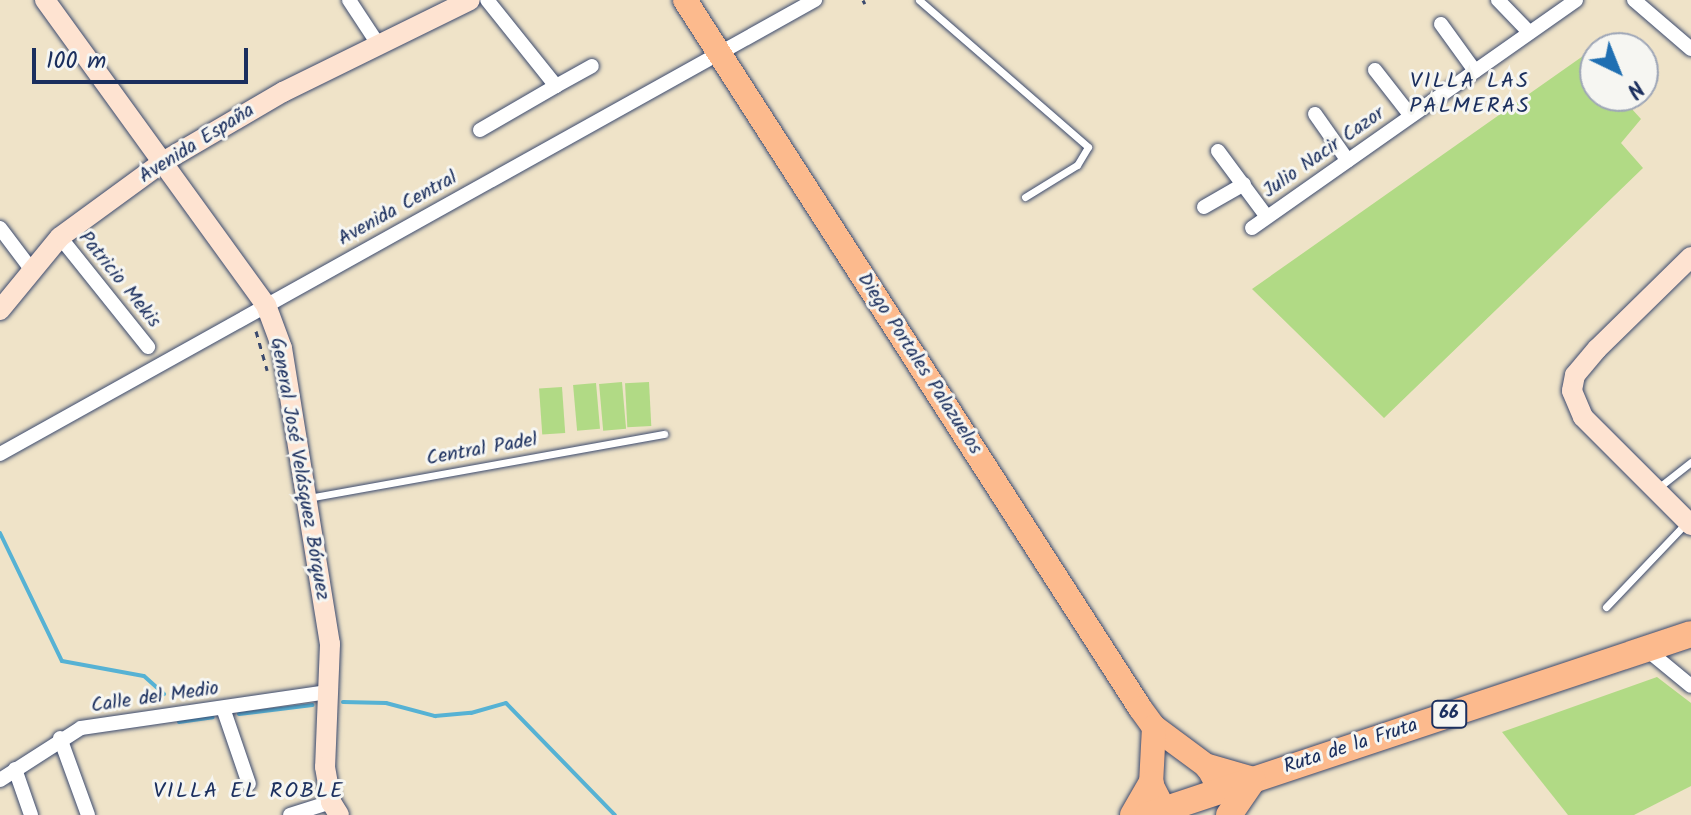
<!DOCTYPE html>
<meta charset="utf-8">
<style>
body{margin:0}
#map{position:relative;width:1691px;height:815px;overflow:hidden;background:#efe3c8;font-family:Kalam,sans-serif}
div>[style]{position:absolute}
.green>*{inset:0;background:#b1da85;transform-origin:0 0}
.stream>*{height:4px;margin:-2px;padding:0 2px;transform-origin:2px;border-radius:2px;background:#56b2d4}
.path>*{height:3px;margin-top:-1.5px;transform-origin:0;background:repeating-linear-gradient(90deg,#3b4a6e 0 6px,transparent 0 12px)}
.roads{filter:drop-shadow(0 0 2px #3b4a6e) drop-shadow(0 0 2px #3b4a6e)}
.lane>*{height:7px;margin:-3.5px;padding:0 3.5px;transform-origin:3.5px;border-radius:3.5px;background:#fff}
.street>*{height:14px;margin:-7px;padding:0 7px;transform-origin:7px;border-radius:7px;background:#fff}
.secondary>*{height:20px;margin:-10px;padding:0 10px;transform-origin:10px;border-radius:10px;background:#fee3d1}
.primary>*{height:24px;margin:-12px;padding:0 12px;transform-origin:12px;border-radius:12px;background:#fcba8d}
.highway>*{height:26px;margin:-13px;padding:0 13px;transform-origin:13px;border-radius:13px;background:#fcba8d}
span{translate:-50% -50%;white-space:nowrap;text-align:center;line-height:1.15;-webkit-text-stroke:6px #f6f6f2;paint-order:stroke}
.shield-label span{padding:2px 6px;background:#f6f6f2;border:2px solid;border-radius:6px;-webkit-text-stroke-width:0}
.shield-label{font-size:18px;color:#1b2f5e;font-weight:700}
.street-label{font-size:20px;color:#1b2f5e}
.neighbourhood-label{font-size:22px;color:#1b2f5e;letter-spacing:2px}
.north{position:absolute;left:1579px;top:32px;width:80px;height:80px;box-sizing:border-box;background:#f6f6f2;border:2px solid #9ea6b7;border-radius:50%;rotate:137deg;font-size:22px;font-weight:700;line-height:32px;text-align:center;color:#1b2f5e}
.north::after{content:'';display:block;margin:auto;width:28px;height:36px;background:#1f6fb2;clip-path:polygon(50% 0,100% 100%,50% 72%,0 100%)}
.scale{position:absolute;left:32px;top:48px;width:216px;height:36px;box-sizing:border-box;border:4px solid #1b2f5e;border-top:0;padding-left:10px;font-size:24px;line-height:28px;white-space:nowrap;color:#1b2f5e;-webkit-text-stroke:6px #f6f6f2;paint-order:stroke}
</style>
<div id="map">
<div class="green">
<div style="clip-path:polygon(1583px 56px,1595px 69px,1595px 96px,1620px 96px,1641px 119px,1621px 143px,1643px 168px,1384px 418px,1252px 289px)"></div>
<div style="left:622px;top:382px;width:47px;height:23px;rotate:85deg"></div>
<div style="left:649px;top:382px;width:44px;height:24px;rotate:87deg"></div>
<div style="left:596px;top:383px;width:46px;height:23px;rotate:85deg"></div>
<div style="left:562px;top:387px;width:46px;height:23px;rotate:86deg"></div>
<div style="clip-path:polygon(1657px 677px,1691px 703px,1691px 786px,1634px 815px,1568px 815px,1502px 732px)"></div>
</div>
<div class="stream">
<div style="left:0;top:533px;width:142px;rotate:64.2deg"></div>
<div style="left:62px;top:661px;width:83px;rotate:10.4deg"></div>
<div style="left:144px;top:676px;width:27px;rotate:42deg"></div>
<div style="left:343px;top:702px;width:43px;rotate:1.3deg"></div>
<div style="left:386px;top:703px;width:51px;rotate:14.9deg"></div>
<div style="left:435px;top:716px;width:36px;rotate:-5deg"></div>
<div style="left:471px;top:713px;width:36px;rotate:-16deg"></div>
<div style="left:506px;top:703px;width:156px;rotate:45.8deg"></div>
<div style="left:239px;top:714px;width:74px;rotate:-7deg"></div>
<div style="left:179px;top:722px;width:34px;rotate:-8deg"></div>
</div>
<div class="path">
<div style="left:863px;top:0;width:4px;rotate:63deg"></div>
<div style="left:256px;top:331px;width:41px;rotate:74.2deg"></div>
</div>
<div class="roads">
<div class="lane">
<div style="left:919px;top:0;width:224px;rotate:41deg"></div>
<div style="left:1088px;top:147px;width:21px;rotate:121deg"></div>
<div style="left:1077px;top:165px;width:61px;rotate:148.4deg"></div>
<div style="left:1658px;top:488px;width:42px;rotate:-38.2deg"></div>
<div style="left:308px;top:498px;width:362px;rotate:-10.2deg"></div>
<div style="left:1606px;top:607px;width:116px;rotate:-46.4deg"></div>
</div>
<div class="street">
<div style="left:349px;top:0;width:53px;rotate:56.6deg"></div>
<div style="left:1498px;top:0;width:45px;rotate:45.9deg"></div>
<div style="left:1634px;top:0;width:75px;rotate:40.7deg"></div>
<div style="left:1441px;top:24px;width:58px;rotate:54.1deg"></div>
<div style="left:1375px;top:70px;width:58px;rotate:52deg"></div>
<div style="left:556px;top:86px;width:41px;rotate:-29.1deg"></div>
<div style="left:1315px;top:114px;width:57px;rotate:54.9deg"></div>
<div style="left:480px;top:130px;width:88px;rotate:-30.1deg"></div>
<div style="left:556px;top:86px;width:110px;rotate:-128.7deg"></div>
<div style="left:1218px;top:151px;width:82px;rotate:53.4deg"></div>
<div style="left:1204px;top:207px;width:46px;rotate:-29.9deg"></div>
<div style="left:0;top:228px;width:51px;rotate:52.9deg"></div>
<div style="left:1252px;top:228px;width:396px;rotate:-35.1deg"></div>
<div style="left:60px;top:237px;width:141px;rotate:51.3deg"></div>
<div style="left:0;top:454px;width:933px;rotate:-29.12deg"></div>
<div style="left:1646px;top:649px;width:58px;rotate:39.4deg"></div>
<div style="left:223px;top:708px;width:80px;rotate:71.1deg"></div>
<div style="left:60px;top:738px;width:82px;rotate:70deg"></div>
<div style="left:15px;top:769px;width:49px;rotate:70.8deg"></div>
<div style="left:0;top:780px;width:96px;rotate:-32.7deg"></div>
<div style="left:81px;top:728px;width:251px;rotate:-8.3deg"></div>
<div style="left:290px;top:815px;width:43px;rotate:-17.6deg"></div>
</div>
<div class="secondary">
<div style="left:45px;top:0;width:377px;rotate:54.1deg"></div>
<div style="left:266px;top:305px;width:46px;rotate:69.6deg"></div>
<div style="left:282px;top:348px;width:300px;rotate:80.8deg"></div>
<div style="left:330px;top:644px;width:123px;rotate:92.3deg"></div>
<div style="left:325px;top:767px;width:36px;rotate:80deg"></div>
<div style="left:331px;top:802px;width:15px;rotate:58deg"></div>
<div style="left:1691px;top:257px;width:132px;rotate:135.6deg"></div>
<div style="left:1597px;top:349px;width:34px;rotate:130deg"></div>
<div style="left:1575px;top:375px;width:16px;rotate:101deg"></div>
<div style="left:1572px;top:391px;width:28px;rotate:67deg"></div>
<div style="left:1583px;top:417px;width:153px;rotate:45deg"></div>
<div style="left:0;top:310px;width:94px;rotate:-50.6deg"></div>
<div style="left:60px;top:237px;width:127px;rotate:-36.1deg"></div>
<div style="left:163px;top:162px;width:139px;rotate:-30.3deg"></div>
<div style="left:283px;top:92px;width:208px;rotate:-26.2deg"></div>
</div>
<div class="primary">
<div style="left:685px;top:0;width:842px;rotate:57.27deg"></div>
<div style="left:1140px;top:708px;width:24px;rotate:54deg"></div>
<div style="left:1154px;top:727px;width:67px;rotate:36.5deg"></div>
<div style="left:1208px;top:767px;width:17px;rotate:62deg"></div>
<div style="left:1154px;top:727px;width:57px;rotate:93deg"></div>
<div style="left:1151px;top:784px;width:20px;rotate:63deg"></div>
</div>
<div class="highway">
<div style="left:1208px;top:767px;width:47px;rotate:16.1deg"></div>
<div style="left:1133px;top:815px;width:36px;rotate:-60deg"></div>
<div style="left:1148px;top:815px;width:572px;rotate:-18.43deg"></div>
<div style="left:1229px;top:815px;width:42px;rotate:-55.6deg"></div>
</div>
</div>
<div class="shield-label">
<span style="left:1449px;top:714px">66</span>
</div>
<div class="street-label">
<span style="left:197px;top:144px;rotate:-32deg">Avenida España</span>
<span style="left:1324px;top:153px;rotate:-35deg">Julio Nacir Cazor</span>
<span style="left:398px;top:209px;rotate:-29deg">Avenida Central</span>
<span style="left:119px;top:280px;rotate:51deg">Patricio Mekis</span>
<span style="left:919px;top:364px;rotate:57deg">Diego Portales Palazuelos</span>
<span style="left:482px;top:450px;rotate:-10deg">Central Padel</span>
<span style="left:299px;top:469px;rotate:80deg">General José Velásquez Bórquez</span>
<span style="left:155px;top:698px;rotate:-8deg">Calle del Medio</span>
<span style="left:1351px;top:747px;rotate:-18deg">Ruta de la Fruta</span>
</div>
<div class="neighbourhood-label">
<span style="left:1470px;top:94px">VILLA LAS<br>PALMERAS</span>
<span style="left:249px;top:792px">VILLA EL ROBLE</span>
</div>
<div class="north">N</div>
<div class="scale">100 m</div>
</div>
